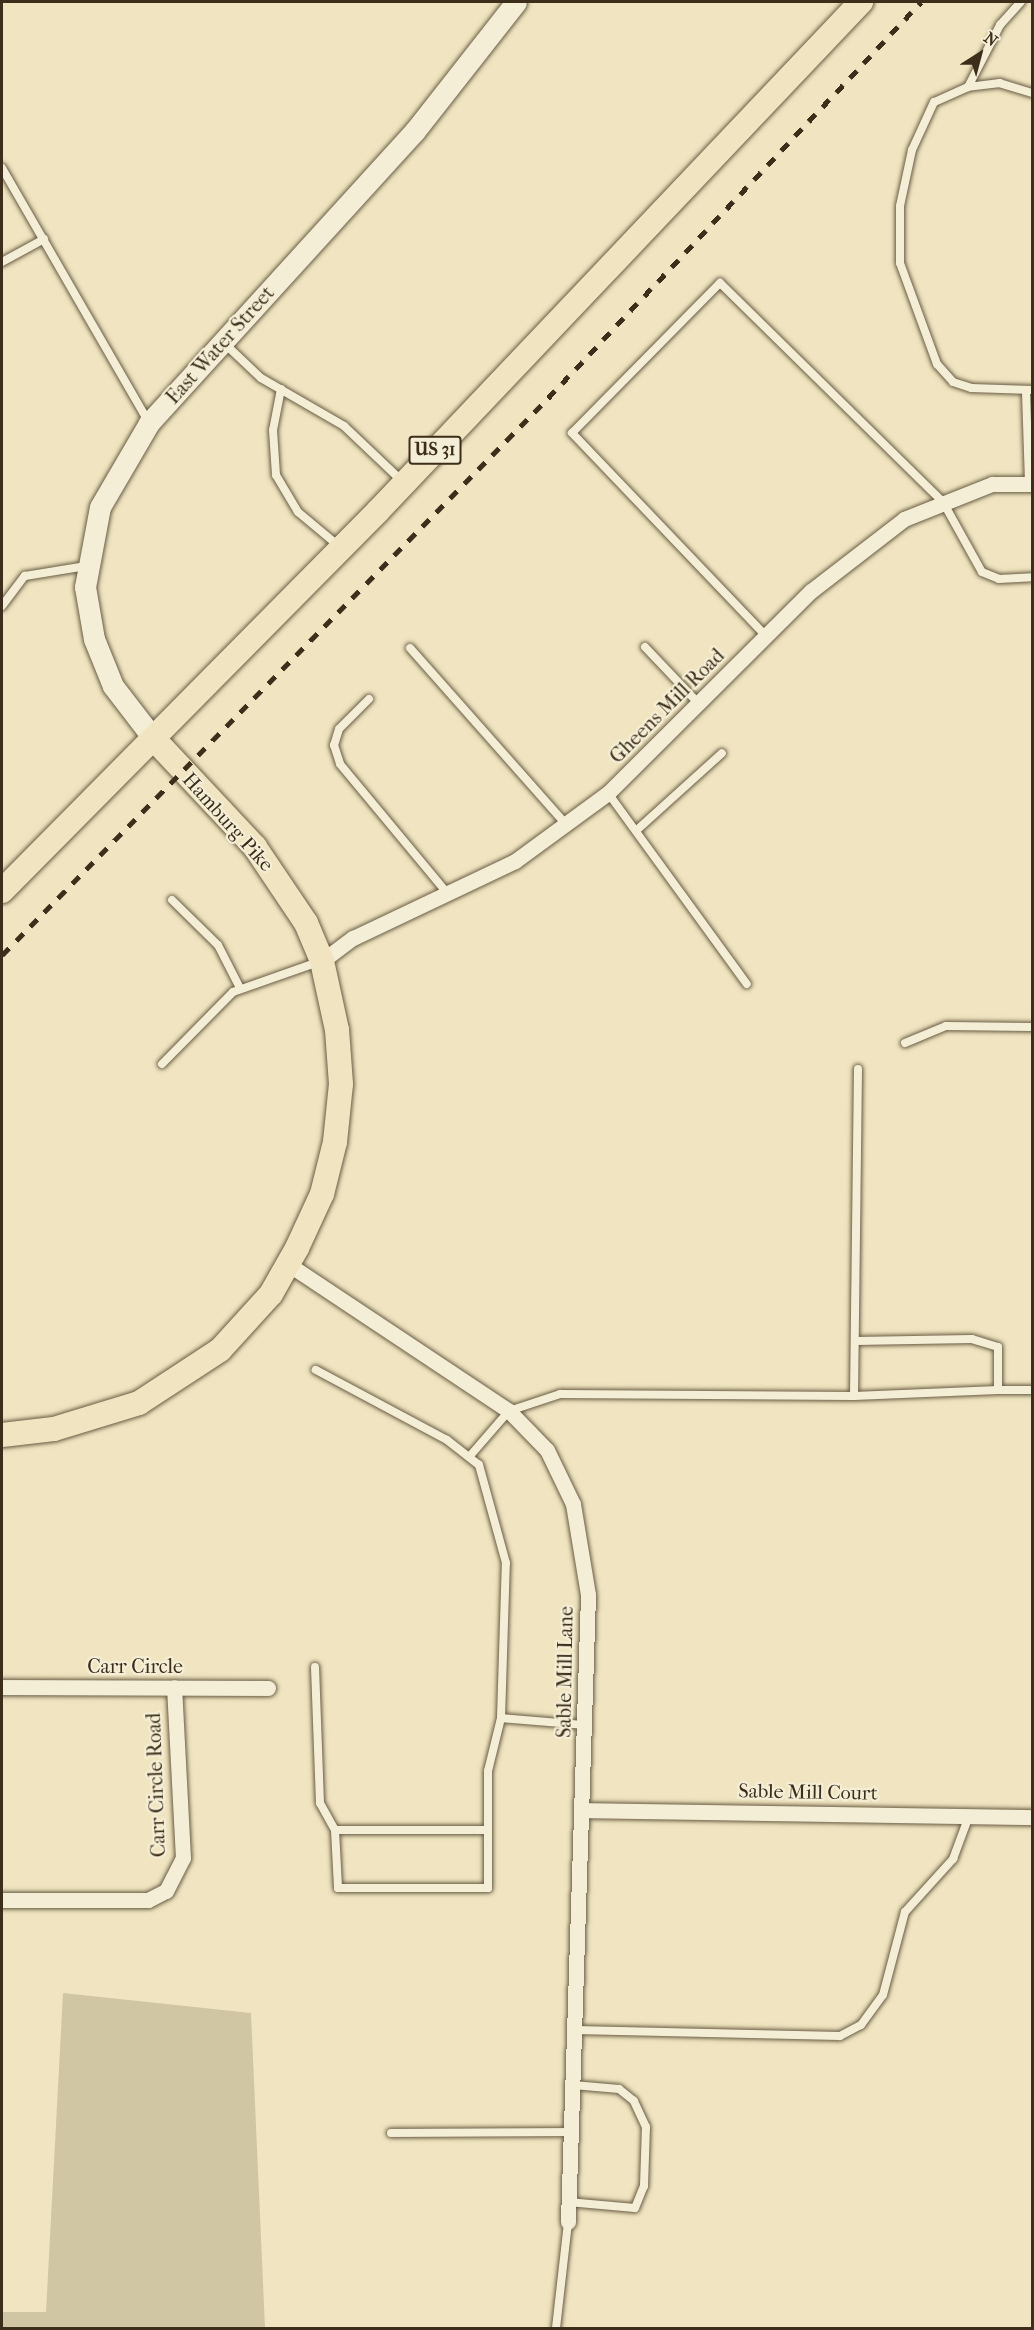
<!DOCTYPE html>
<style>
body{margin:0}
#map{position:relative;width:1034px;height:2330px;overflow:hidden;background:#f0e5c0;font-family:"IM FELL French Canon",serif}
div>[style]{position:absolute}
.green>*{inset:0;background:#d1c6a4}
.roads{filter:drop-shadow(0 0 2px #695c44) drop-shadow(0 0 2px #695c44)}
.lane>*{height:8px;margin:-4px;padding:0 4px;transform-origin:4px;border-radius:4px;background:#f5eed6}
.street>*{height:15px;margin:-7.5px;padding:0 7.5px;transform-origin:7.5px;border-radius:7.5px;background:#f5eed6}
.secondary>*{height:21px;margin:-10.5px;padding:0 10.5px;transform-origin:10.5px;border-radius:10.5px;background:#f5eed6}
.primary>*{height:24px;margin:-12px;padding:0 12px;transform-origin:12px;border-radius:12px;background:#f0e5c0}
.rail>*{height:4.5px;margin-top:-2.25px;transform-origin:0;background:repeating-linear-gradient(90deg,#3c2e1a 0 10px,transparent 0 20px)}
span{translate:-50% -50%;white-space:nowrap;text-align:center;line-height:1.15;-webkit-text-stroke:4.5px #f5eed6;paint-order:stroke}
.shield-label span{padding:2px 4px;background:#f5eed6;border:2px solid;border-radius:4px;-webkit-text-stroke-width:0}
.shield-label{font-size:18px;color:#3c2e1a;font-weight:700}
.street-label{font-size:20px;color:#3c2e1a}
.frame{position:absolute;inset:0;border:3px solid #3c2e1a;pointer-events:none}
.north{position:absolute;left:950px;top:24px;width:60px;height:60px;-webkit-text-stroke:4px #f5eed6;paint-order:stroke;rotate:36deg;font-size:16px;font-weight:700;line-height:24px;text-align:center;color:#3c2e1a}
.north::after{content:'';display:block;margin:auto;width:21px;height:27px;background:#3c2e1a;clip-path:polygon(50% 0,100% 100%,50% 72%,0 100%)}
</style>
<div id="map">
<div class="green">
<div style="clip-path:polygon(63px 1993px,251px 2013px,265px 2328px,2px 2328px,2px 2312px,46px 2312px)"></div>
</div>
<div class="roads">
<div class="lane">
<div style="left:968px;top:87px;width:70px;rotate:-62.7deg"></div>
<div style="left:1000px;top:25px;width:31px;rotate:-48deg"></div>
<div style="left:1032px;top:93px;width:34px;rotate:-163deg"></div>
<div style="left:1000px;top:83px;width:32px;rotate:173deg"></div>
<div style="left:968px;top:87px;width:37px;rotate:156deg"></div>
<div style="left:934px;top:102px;width:53px;rotate:114.6deg"></div>
<div style="left:912px;top:150px;width:57px;rotate:102.1deg"></div>
<div style="left:900px;top:206px;width:57px;rotate:90deg"></div>
<div style="left:900px;top:263px;width:108px;rotate:69.9deg"></div>
<div style="left:937px;top:364px;width:24px;rotate:48deg"></div>
<div style="left:953px;top:382px;width:19px;rotate:18deg"></div>
<div style="left:971px;top:388px;width:61px;rotate:1.9deg"></div>
<div style="left:2px;top:168px;width:292px;rotate:60deg"></div>
<div style="left:2px;top:262px;width:48px;rotate:-28.7deg"></div>
<div style="left:224px;top:343px;width:51px;rotate:43.4deg"></div>
<div style="left:261px;top:378px;width:96px;rotate:30deg"></div>
<div style="left:344px;top:426px;width:81px;rotate:43.5deg"></div>
<div style="left:281px;top:389px;width:42px;rotate:101deg"></div>
<div style="left:273px;top:430px;width:45px;rotate:86.2deg"></div>
<div style="left:276px;top:475px;width:43px;rotate:59.3deg"></div>
<div style="left:298px;top:512px;width:55px;rotate:39.8deg"></div>
<div style="left:1026px;top:392px;width:92px;rotate:88.1deg"></div>
<div style="left:2px;top:606px;width:38px;rotate:-53deg"></div>
<div style="left:25px;top:576px;width:62px;rotate:-9.3deg"></div>
<div style="left:766px;top:636px;width:281px;rotate:-133.7deg"></div>
<div style="left:572px;top:433px;width:211px;rotate:-45.4deg"></div>
<div style="left:720px;top:283px;width:313px;rotate:44.5deg"></div>
<div style="left:943px;top:502px;width:80px;rotate:60.9deg"></div>
<div style="left:982px;top:572px;width:18px;rotate:22deg"></div>
<div style="left:999px;top:579px;width:33px;rotate:-3deg"></div>
<div style="left:645px;top:647px;width:79px;rotate:46.5deg"></div>
<div style="left:410px;top:648px;width:232px;rotate:48.5deg"></div>
<div style="left:369px;top:699px;width:42px;rotate:135deg"></div>
<div style="left:339px;top:729px;width:17px;rotate:107deg"></div>
<div style="left:334px;top:745px;width:20px;rotate:72deg"></div>
<div style="left:340px;top:764px;width:169px;rotate:50.3deg"></div>
<div style="left:608px;top:793px;width:236px;rotate:54deg"></div>
<div style="left:638px;top:829px;width:113px;rotate:-42.1deg"></div>
<div style="left:172px;top:900px;width:64px;rotate:44.4deg"></div>
<div style="left:218px;top:945px;width:48px;rotate:62.9deg"></div>
<div style="left:905px;top:1043px;width:44px;rotate:-22.5deg"></div>
<div style="left:946px;top:1026px;width:86px;rotate:0.7deg"></div>
<div style="left:162px;top:1064px;width:101px;rotate:-45.4deg"></div>
<div style="left:233px;top:992px;width:90px;rotate:-19.4deg"></div>
<div style="left:998px;top:1390px;width:34px"></div>
<div style="left:854px;top:1396px;width:327px;rotate:-89.3deg"></div>
<div style="left:469px;top:1457px;width:61px;rotate:-49deg"></div>
<div style="left:509px;top:1411px;width:54px;rotate:-18.4deg"></div>
<div style="left:560px;top:1394px;width:294px;rotate:0.4deg"></div>
<div style="left:854px;top:1396px;width:144px;rotate:-2.4deg"></div>
<div style="left:998px;top:1390px;width:43px;rotate:-90deg"></div>
<div style="left:998px;top:1347px;width:27px;rotate:-163deg"></div>
<div style="left:972px;top:1339px;width:117px;rotate:179deg"></div>
<div style="left:315px;top:1667px;width:136px;rotate:87.9deg"></div>
<div style="left:320px;top:1803px;width:31px;rotate:61deg"></div>
<div style="left:335px;top:1830px;width:58px;rotate:87deg"></div>
<div style="left:338px;top:1888px;width:150px"></div>
<div style="left:488px;top:1888px;width:117px;rotate:-90deg"></div>
<div style="left:488px;top:1771px;width:55px;rotate:-76.2deg"></div>
<div style="left:501px;top:1718px;width:155px;rotate:-88.2deg"></div>
<div style="left:506px;top:1563px;width:102px;rotate:-105.4deg"></div>
<div style="left:479px;top:1465px;width:41px;rotate:-142deg"></div>
<div style="left:447px;top:1440px;width:149px;rotate:-151.9deg"></div>
<div style="left:501px;top:1718px;width:84px;rotate:4.8deg"></div>
<div style="left:335px;top:1830px;width:153px"></div>
<div style="left:575px;top:2030px;width:265px;rotate:1.3deg"></div>
<div style="left:840px;top:2036px;width:24px;rotate:-28deg"></div>
<div style="left:861px;top:2025px;width:37px;rotate:-54deg"></div>
<div style="left:883px;top:1995px;width:86px;rotate:-75.2deg"></div>
<div style="left:905px;top:1912px;width:72px;rotate:-47.8deg"></div>
<div style="left:953px;top:1859px;width:46px;rotate:-69.6deg"></div>
<div style="left:391px;top:2133px;width:180px;rotate:-0.3deg"></div>
<div style="left:568px;top:2202px;width:67px;rotate:5.1deg"></div>
<div style="left:635px;top:2208px;width:24px;rotate:-68deg"></div>
<div style="left:644px;top:2186px;width:59px;rotate:-88.1deg"></div>
<div style="left:646px;top:2127px;width:29px;rotate:-115deg"></div>
<div style="left:634px;top:2101px;width:19px;rotate:-141deg"></div>
<div style="left:619px;top:2089px;width:46px;rotate:-175deg"></div>
<div style="left:556px;top:2328px;width:107px;rotate:-83.5deg"></div>
</div>
<div class="street">
<div style="left:322px;top:961px;width:39px;rotate:-37deg"></div>
<div style="left:353px;top:938px;width:179px;rotate:-25.4deg"></div>
<div style="left:515px;top:861px;width:115px;rotate:-36.2deg"></div>
<div style="left:608px;top:793px;width:286px;rotate:-44.9deg"></div>
<div style="left:811px;top:591px;width:118px;rotate:-37.7deg"></div>
<div style="left:904px;top:519px;width:95px;rotate:-21.7deg"></div>
<div style="left:992px;top:484px;width:40px"></div>
<div style="left:288px;top:1264px;width:265px;rotate:33.6deg"></div>
<div style="left:509px;top:1411px;width:54px;rotate:45.7deg"></div>
<div style="left:547px;top:1450px;width:60px;rotate:64.3deg"></div>
<div style="left:573px;top:1504px;width:92px;rotate:80.6deg"></div>
<div style="left:588px;top:1595px;width:627px;rotate:91.83deg"></div>
<div style="left:2px;top:1687px;width:266px;rotate:0.2deg"></div>
<div style="left:583px;top:1810px;width:449px;rotate:0.9deg"></div>
<div style="left:2px;top:1900px;width:146px"></div>
<div style="left:148px;top:1900px;width:20px;rotate:-27deg"></div>
<div style="left:166px;top:1891px;width:37px;rotate:-63deg"></div>
<div style="left:183px;top:1858px;width:171px;rotate:-93deg"></div>
</div>
<div class="secondary">
<div style="left:153px;top:738px;width:66px;rotate:-127.6deg"></div>
<div style="left:113px;top:686px;width:51px;rotate:-112deg"></div>
<div style="left:94px;top:639px;width:53px;rotate:-99.8deg"></div>
<div style="left:85px;top:587px;width:81px;rotate:-79.4deg"></div>
<div style="left:100px;top:507px;width:97px;rotate:-59.7deg"></div>
<div style="left:149px;top:423px;width:394px;rotate:-47.7deg"></div>
<div style="left:414px;top:132px;width:165px;rotate:-51.9deg"></div>
</div>
<div class="primary">
<div style="left:2px;top:891px;width:535px;rotate:-45.3deg"></div>
<div style="left:378px;top:511px;width:702px;rotate:-46.5deg"></div>
<div style="left:2px;top:1435px;width:52px;rotate:-6.6deg"></div>
<div style="left:54px;top:1429px;width:89px;rotate:-17deg"></div>
<div style="left:139px;top:1403px;width:97px;rotate:-33.2deg"></div>
<div style="left:220px;top:1350px;width:76px;rotate:-47.7deg"></div>
<div style="left:271px;top:1294px;width:53px;rotate:-60.5deg"></div>
<div style="left:297px;top:1248px;width:60px;rotate:-65.2deg"></div>
<div style="left:322px;top:1194px;width:54px;rotate:-76deg"></div>
<div style="left:335px;top:1142px;width:58px;rotate:-84.1deg"></div>
<div style="left:341px;top:1084px;width:54px;rotate:-94.2deg"></div>
<div style="left:337px;top:1030px;width:71px;rotate:-102.3deg"></div>
<div style="left:322px;top:961px;width:41px;rotate:-112.8deg"></div>
<div style="left:306px;top:923px;width:92px;rotate:-123.9deg"></div>
<div style="left:255px;top:847px;width:149px;rotate:-133.1deg"></div>
</div>
</div>
<div class="rail">
<div style="left:2px;top:955px;width:780px;rotate:-45.57deg"></div>
<div style="left:548px;top:398px;width:544px;rotate:-46.71deg"></div>
</div>
<div class="shield-label">
<span style="left:435px;top:450px">US 31</span>
</div>
<div class="street-label">
<span style="left:220px;top:345px;rotate:-48deg">East Water Street</span>
<span style="left:667px;top:706px;rotate:-45deg">Gheens Mill Road</span>
<span style="left:228px;top:822px;rotate:48deg">Hamburg Pike</span>
<span style="left:135px;top:1666px">Carr Circle</span>
<span style="left:565px;top:1672px;rotate:-89deg">Sable Mill Lane</span>
<span style="left:156px;top:1785px;rotate:-92deg">Carr Circle Road</span>
<span style="left:808px;top:1792px;rotate:1deg">Sable Mill Court</span>
</div>
<div class="frame"></div>
<div class="north">N</div>
</div>
